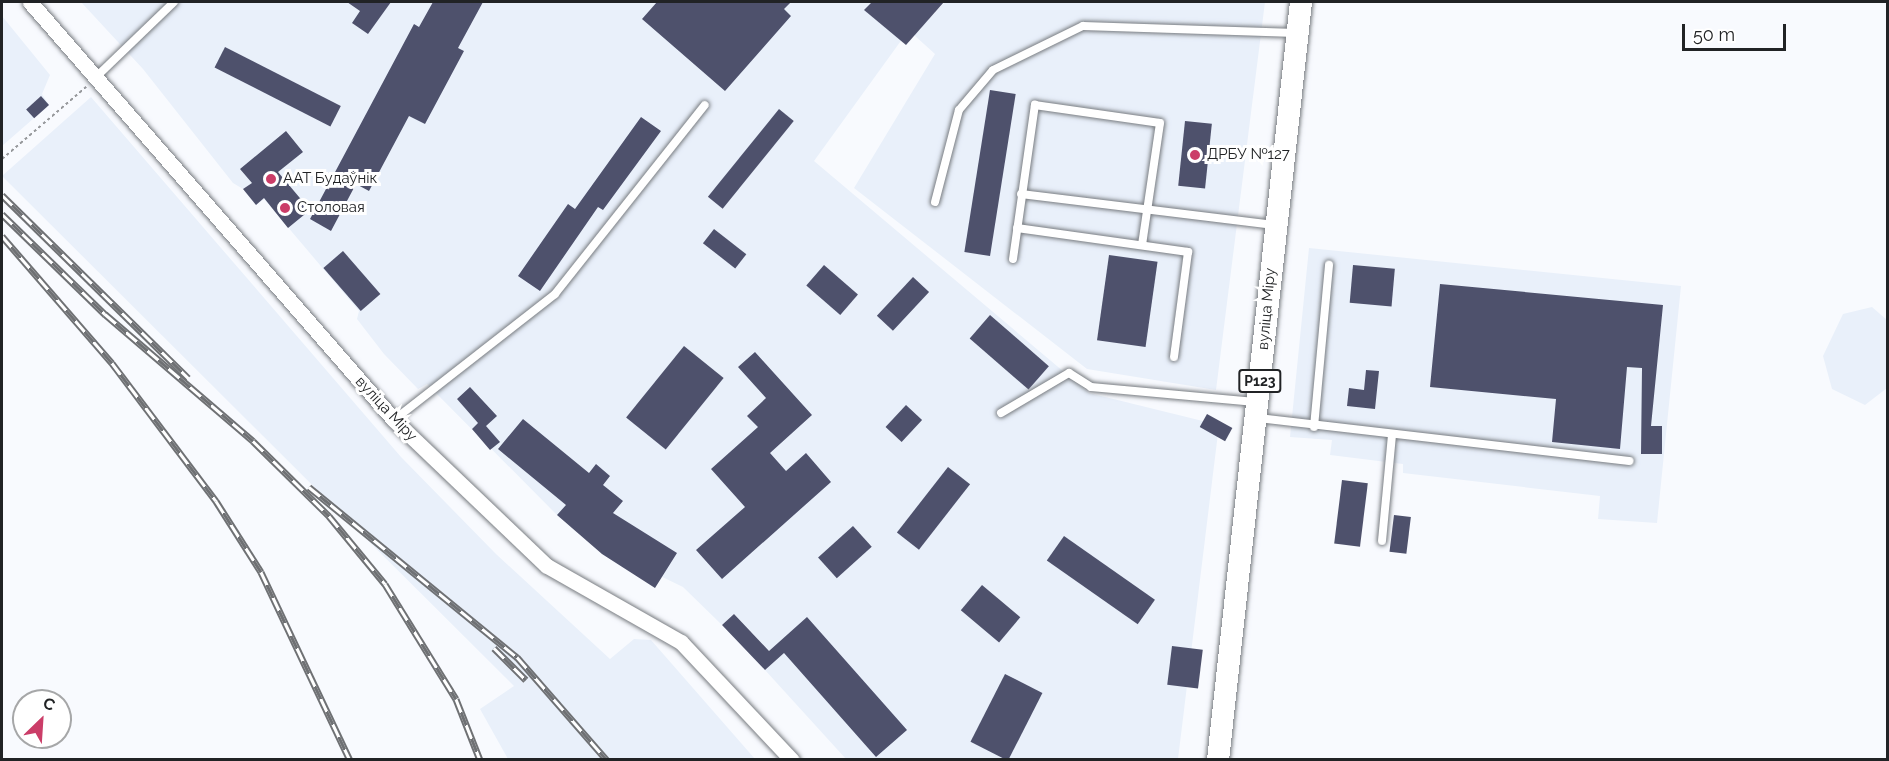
<!DOCTYPE html>
<meta charset="utf-8">
<style>
body{margin:0}
#map{position:relative;width:1889px;height:761px;overflow:hidden;background:#f8fafe;font-family:Raleway,sans-serif}
div>[style]{position:absolute}
.built>*{inset:0;background:#e9f0fa}
.building>*{inset:0;background:#4e516c;transform-origin:0 0}
.path>*{height:2px;margin-top:-1px;transform-origin:0;background:repeating-linear-gradient(90deg,#96989b 0 3px,transparent 0 6px)}
.roads{filter:drop-shadow(0 0 2px #787c81) drop-shadow(0 0 2px #787c81)}
.service>*{height:8px;margin:-4px;padding:0 4px;transform-origin:4px;border-radius:4px;background:#fff}
.minor>*{height:15px;margin:-7.5px;padding:0 7.5px;transform-origin:7.5px;border-radius:7.5px;background:#fff}
.primary>*{height:22px;margin:-11px;padding:0 11px;transform-origin:11px;border-radius:11px;background:#fff}
.rail>*{height:7px;margin-top:-3.5px;transform-origin:0;background:repeating-linear-gradient(90deg,#fff 0 14px,#6f7174 0 28px);box-sizing:border-box;border-block:2px solid #6f7174}
.dots>*{width:16px;height:16px;translate:-50% -50%;box-sizing:border-box;border:3px solid #fff;border-radius:50%}
span{translate:-50% -50%;white-space:nowrap;text-align:center;line-height:1.15;-webkit-text-stroke:6px #fff;paint-order:stroke}
.shield-label span{padding:2px 4px;background:#fff;border:2px solid;border-radius:4px;-webkit-text-stroke-width:0}
.shield-label{font-size:14px;color:#212325;font-weight:700}
.poi-label{font-size:15px;color:#212325}
.left{translate:0 -50%;text-align:left}
.street-label{font-size:15px;color:#212325}
.frame{position:absolute;inset:0;border:3px solid #212325;pointer-events:none}
.north{position:absolute;left:12px;top:689px;width:60px;height:60px;box-sizing:border-box;background:#fff;border:2px solid #a6a7a8;border-radius:50%;rotate:25deg;font-size:16px;font-weight:700;line-height:24px;text-align:center;color:#212325}
.north::after{content:'';display:block;margin:auto;width:21px;height:27px;background:#cb3d68;clip-path:polygon(50% 0,100% 100%,50% 72%,0 100%)}
.scale{position:absolute;left:1682px;top:24px;width:104px;height:27px;box-sizing:border-box;border:3px solid #212325;border-top:0;padding-left:8px;font-size:18px;line-height:21px;white-space:nowrap;color:#212325;-webkit-text-stroke:4px #fff;paint-order:stroke}
</style>
<div id="map">
<div class="built">
<div style="clip-path:polygon(81px 2px,929px 2px,814px 161px,1089px 393px,1219px 425px,1178px 759px,846px 759px,765px 670px,777px 659px,734px 614px,722px 625px,683px 587px,590px 542px,557px 515px,427px 384px,418px 389px,384px 354px,357px 319px,359px 311px,264px 199px,256px 205px,243px 189px,233px 183px,143px 69px)"></div>
<div style="clip-path:polygon(945px 2px,1265px 2px,1216px 390px,1087px 369px,854px 188px,935px 54px,914px 35px)"></div>
<div style="clip-path:polygon(2px 16px,50px 75px,42px 94px,49px 105px,2px 146px)"></div>
<div style="clip-path:polygon(91px 97px,401px 457px,496px 554px,610px 659px,634px 639px,651px 640px,755px 759px,508px 759px,480px 709px,514px 686px,2px 176px)"></div>
<div style="clip-path:polygon(1309px 248px,1681px 286px,1657px 523px,1598px 519px,1600px 496px,1403px 473px,1403px 464px,1330px 455px,1332px 440px,1290px 437px)"></div>
<div style="clip-path:polygon(1872px 307px,1887px 320px,1887px 388px,1865px 405px,1832px 389px,1823px 356px,1843px 314px)"></div>
</div>
<div class="building">
<div style="clip-path:polygon(347px 2px,391px 2px,368px 34px,352px 23px,360px 11px)"></div>
<div style="clip-path:polygon(433px 2px,483px 2px,458px 48px,464px 51px,425px 124px,409px 116px,369px 191px,356px 184px,331px 231px,310px 219px,414px 24px,419px 27px)"></div>
<div style="clip-path:polygon(657px 2px,791px 2px,784px 9px,791px 16px,725px 91px,642px 19px)"></div>
<div style="clip-path:polygon(872px 2px,944px 2px,906px 45px,864px 10px)"></div>
<div style="left:225px;top:47px;width:130px;height:23px;rotate:27deg"></div>
<div style="left:990px;top:90px;width:26px;height:164px;rotate:9deg"></div>
<div style="left:41px;top:96px;width:12px;height:20px;rotate:48deg"></div>
<div style="left:779px;top:109px;width:19px;height:113px;rotate:39deg"></div>
<div style="clip-path:polygon(641px 117px,661px 131px,603px 210px,598px 207px,540px 291px,518px 276px,568px 204px,575px 209px)"></div>
<div style="left:1185px;top:121px;width:27px;height:65px;rotate:6deg"></div>
<div style="clip-path:polygon(286px 131px,303px 152px,278px 172px,310px 210px,288px 228px,264px 198px,256px 205px,243px 189px,252px 183px,240px 169px)"></div>
<div style="left:714px;top:229px;width:41px;height:18px;rotate:38deg"></div>
<div style="left:343px;top:251px;width:57px;height:26px;rotate:49deg"></div>
<div style="left:1109px;top:255px;width:49px;height:86px;rotate:8deg"></div>
<div style="left:824px;top:265px;width:45px;height:27px;rotate:41deg"></div>
<div style="left:1353px;top:265px;width:42px;height:38px;rotate:5deg"></div>
<div style="left:913px;top:277px;width:22px;height:53px;rotate:43deg"></div>
<div style="clip-path:polygon(1440px 284px,1663px 305px,1651px 426px,1662px 426px,1662px 454px,1641px 454px,1642px 368px,1627px 367px,1620px 449px,1552px 442px,1556px 399px,1430px 387px)"></div>
<div style="left:990px;top:315px;width:78px;height:31px;rotate:41deg"></div>
<div style="left:684px;top:346px;width:51px;height:92px;rotate:39deg"></div>
<div style="clip-path:polygon(755px 352px,812px 415px,770px 453px,786px 471px,806px 453px,831px 482px,722px 579px,696px 550px,745px 507px,711px 469px,758px 427px,747px 416px,766px 398px,738px 367px)"></div>
<div style="clip-path:polygon(1366px 370px,1379px 371px,1375px 409px,1347px 406px,1349px 388px,1364px 390px)"></div>
<div style="clip-path:polygon(470px 387px,497px 416px,486px 426px,500px 442px,490px 450px,472px 429px,478px 423px,457px 399px)"></div>
<div style="left:906px;top:405px;width:22px;height:30px;rotate:43deg"></div>
<div style="left:1207px;top:414px;width:29px;height:15px;rotate:29deg"></div>
<div style="clip-path:polygon(523px 419px,589px 473px,596px 464px,610px 476px,603px 485px,623px 501px,613px 513px,677px 553px,655px 588px,602px 554px,557px 515px,566px 505px,498px 449px)"></div>
<div style="left:948px;top:467px;width:28px;height:83px;rotate:38deg"></div>
<div style="left:1342px;top:480px;width:26px;height:64px;rotate:7deg"></div>
<div style="left:1394px;top:515px;width:17px;height:37px;rotate:7deg"></div>
<div style="left:853px;top:526px;width:28px;height:47px;rotate:48deg"></div>
<div style="left:1064px;top:536px;width:111px;height:30px;rotate:35deg"></div>
<div style="left:982px;top:585px;width:50px;height:33px;rotate:40deg"></div>
<div style="clip-path:polygon(734px 614px,769px 651px,807px 617px,907px 730px,876px 757px,784px 653px,765px 670px,722px 625px)"></div>
<div style="left:1172px;top:646px;width:31px;height:39px;rotate:7deg"></div>
<div style="left:1005px;top:674px;width:42px;height:76px;rotate:27deg"></div>
</div>
<div class="path">
<div style="left:2px;top:159px;width:111px;rotate:-40.6deg"></div>
</div>
<div class="roads">
<div class="service">
<div style="left:96px;top:77px;width:108px;rotate:-43.9deg"></div>
<div style="left:1021px;top:194px;width:255px;rotate:7deg"></div>
<div style="left:935px;top:202px;width:95px;rotate:-75.4deg"></div>
<div style="left:959px;top:110px;width:52px;rotate:-49.6deg"></div>
<div style="left:993px;top:70px;width:100px;rotate:-26.1deg"></div>
<div style="left:1083px;top:26px;width:213px;rotate:1.9deg"></div>
<div style="left:1017px;top:228px;width:173px;rotate:8deg"></div>
<div style="left:1188px;top:252px;width:106px;rotate:97.6deg"></div>
<div style="left:1013px;top:259px;width:156px;rotate:-81.9deg"></div>
<div style="left:1035px;top:105px;width:126px;rotate:8.2deg"></div>
<div style="left:1160px;top:123px;width:123px;rotate:98.4deg"></div>
<div style="left:1001px;top:413px;width:79px;rotate:-30.5deg"></div>
<div style="left:1069px;top:373px;width:26px;rotate:32deg"></div>
<div style="left:1091px;top:387px;width:165px;rotate:5.2deg"></div>
<div style="left:1258px;top:418px;width:374px;rotate:6.6deg"></div>
<div style="left:394px;top:420px;width:204px;rotate:-38deg"></div>
<div style="left:555px;top:294px;width:241px;rotate:-51.6deg"></div>
<div style="left:1314px;top:427px;width:163px;rotate:-84.7deg"></div>
<div style="left:1382px;top:541px;width:106px;rotate:-84.6deg"></div>
</div>
<div class="minor">
<div style="left:30px;top:2px;width:554px;rotate:48.95deg"></div>
<div style="left:394px;top:420px;width:211px;rotate:43.7deg"></div>
<div style="left:547px;top:566px;width:154px;rotate:29.6deg"></div>
<div style="left:681px;top:642px;width:162px;rotate:46.8deg"></div>
</div>
<div class="primary">
<div style="left:1218px;top:760px;width:763px;rotate:-83.75deg"></div>
</div>
</div>
<div class="rail">
<div style="left:2px;top:195px;width:261px;rotate:44.5deg"></div>
<div style="left:2px;top:214px;width:144px;rotate:44.2deg"></div>
<div style="left:105px;top:314px;width:195px;rotate:40.6deg"></div>
<div style="left:253px;top:441px;width:107px;rotate:44.6deg"></div>
<div style="left:329px;top:516px;width:88px;rotate:50.5deg"></div>
<div style="left:385px;top:584px;width:135px;rotate:58.3deg"></div>
<div style="left:456px;top:699px;width:66px;rotate:68.5deg"></div>
<div style="left:2px;top:236px;width:168px;rotate:49.1deg"></div>
<div style="left:112px;top:363px;width:173px;rotate:53deg"></div>
<div style="left:216px;top:501px;width:84px;rotate:57.6deg"></div>
<div style="left:261px;top:572px;width:208px;rotate:64.7deg"></div>
<div style="left:309px;top:487px;width:269px;rotate:39.3deg"></div>
<div style="left:517px;top:657px;width:137px;rotate:48.9deg"></div>
<div style="left:494px;top:648px;width:45px;rotate:45deg"></div>
</div>
<div class="dots">
<div style="left:1195px;top:155px;background:#cb3d68"></div>
<div style="left:271px;top:179px;background:#cb3d68"></div>
<div style="left:285px;top:208px;background:#cb3d68"></div>
</div>
<div class="shield-label">
<span style="left:1260px;top:381px">Р123</span>
</div>
<div class="poi-label">
<span class="left" style="left:1207px;top:155px">ДРБУ №127</span>
<span class="left" style="left:283px;top:179px">ААТ Будаўнік</span>
<span class="left" style="left:297px;top:208px">Столовая</span>
</div>
<div class="street-label">
<span style="left:1267px;top:309px;rotate:-85deg">вуліца Міру</span>
<span style="left:386px;top:409px;rotate:47deg">вуліца Міру</span>
</div>
<div class="frame"></div>
<div class="north">С</div>
<div class="scale">50 m</div>
</div>
